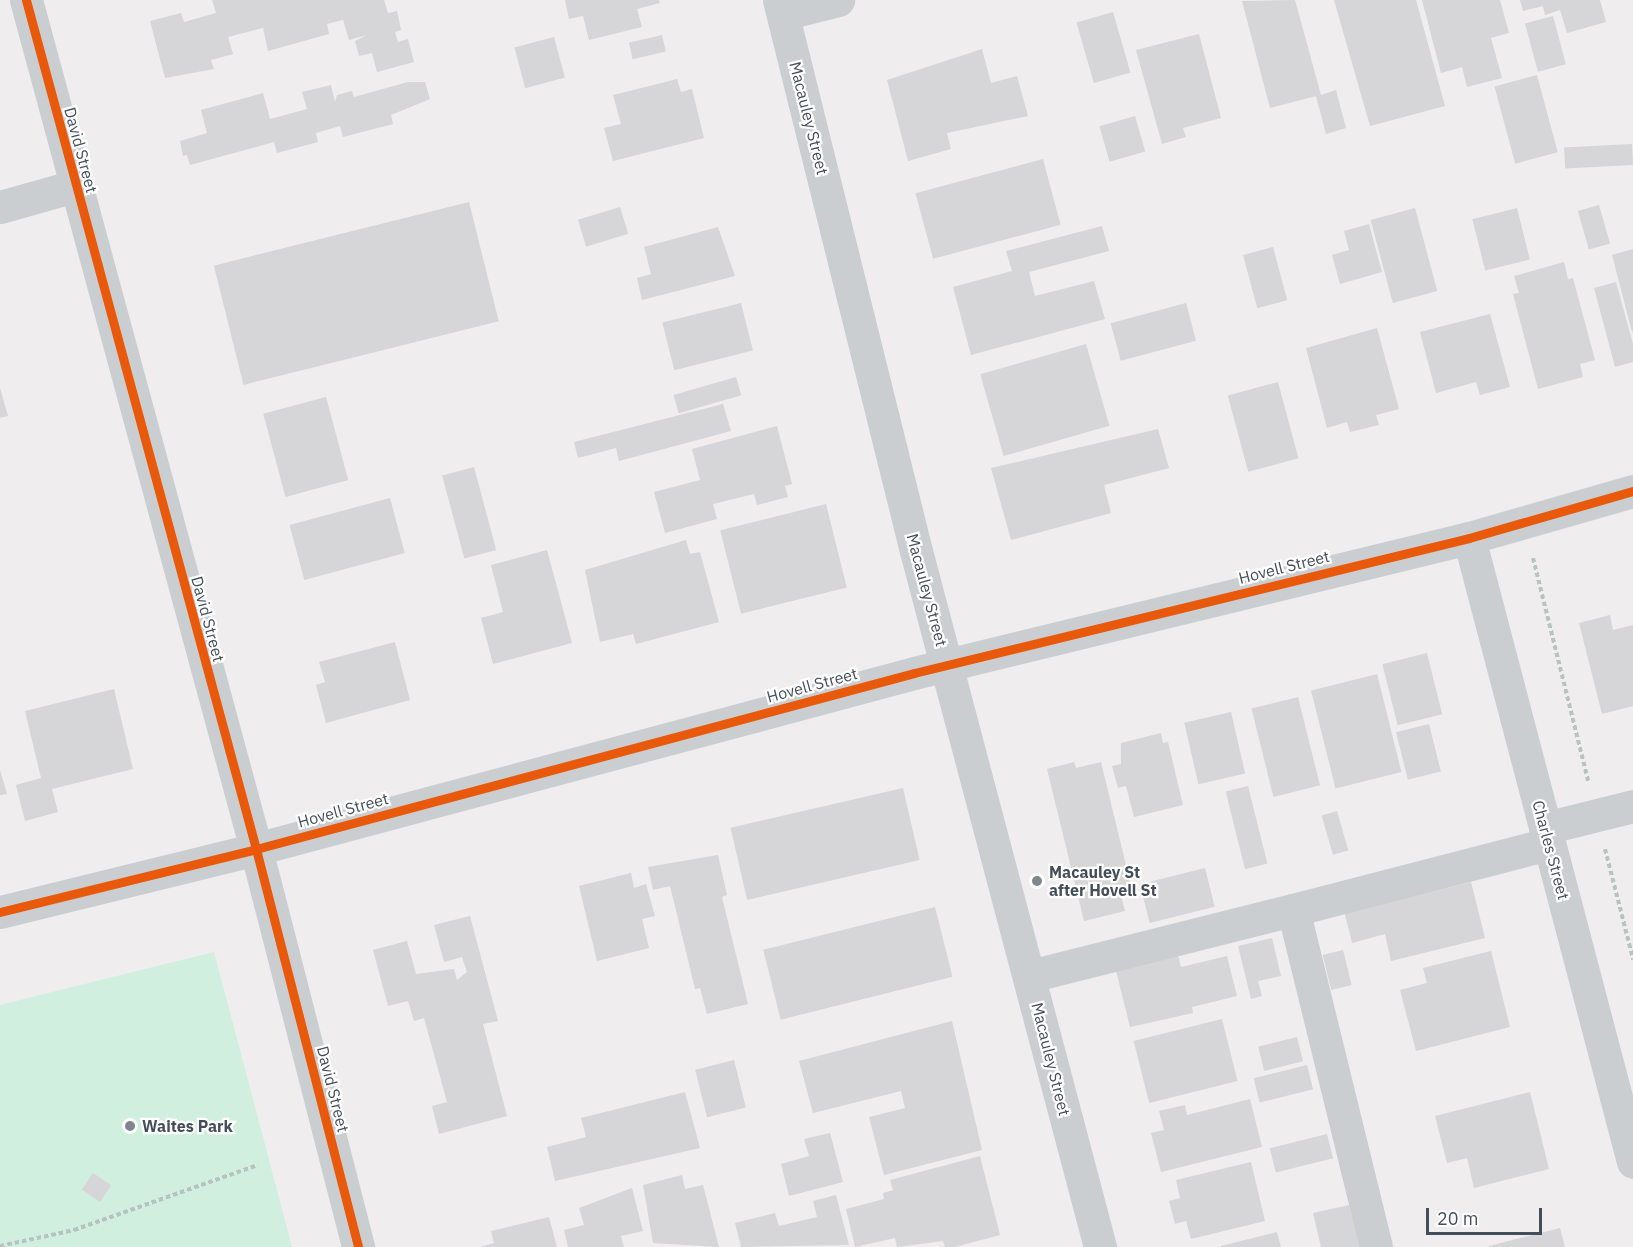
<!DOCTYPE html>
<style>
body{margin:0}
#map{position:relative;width:1633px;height:1247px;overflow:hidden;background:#efeded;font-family:"IBM Plex Sans",sans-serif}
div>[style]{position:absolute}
.green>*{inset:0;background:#d0efde}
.building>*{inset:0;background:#d6d5d7;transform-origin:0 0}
.path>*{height:4px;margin-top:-2px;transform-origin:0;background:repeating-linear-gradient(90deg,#b6c3c1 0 4.5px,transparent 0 7.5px)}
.minor>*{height:33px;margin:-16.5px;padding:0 16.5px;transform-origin:16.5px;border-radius:16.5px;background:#cbced1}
.cycleway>*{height:9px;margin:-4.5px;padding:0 4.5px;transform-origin:4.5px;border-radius:4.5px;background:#e8590c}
.dots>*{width:16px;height:16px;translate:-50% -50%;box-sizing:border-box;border:3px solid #fff;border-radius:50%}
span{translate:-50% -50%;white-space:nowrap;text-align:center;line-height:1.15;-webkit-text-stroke:4.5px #fff;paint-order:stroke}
.street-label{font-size:16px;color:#444e5b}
.poi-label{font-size:16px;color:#444e5b;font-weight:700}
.left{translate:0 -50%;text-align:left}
.scale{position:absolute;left:1426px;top:1208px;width:116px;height:27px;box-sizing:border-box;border:3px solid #444e5b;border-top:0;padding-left:8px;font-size:18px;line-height:21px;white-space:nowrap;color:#444e5b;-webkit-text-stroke:4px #fff;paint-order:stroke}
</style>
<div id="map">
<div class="green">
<div style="clip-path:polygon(214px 952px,292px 1247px,0 1247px,0 1005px)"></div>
</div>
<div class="building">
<div style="clip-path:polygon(212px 0,384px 0,388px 13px,397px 11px,401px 30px,395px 32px,398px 42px,408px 39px,414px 62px,377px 72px,372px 53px,359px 56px,355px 41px,367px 35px,349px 40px,343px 20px,327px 24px,329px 34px,268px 51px,263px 28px,228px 37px,233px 54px,211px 60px,214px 69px,165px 78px,150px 21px,181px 13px,184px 22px,216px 13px)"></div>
<div style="clip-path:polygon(565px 0,659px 0,660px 3px,637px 9px,642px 27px,589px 40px,583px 16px,569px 19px)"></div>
<div style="clip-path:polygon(1295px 0,1321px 95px,1336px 90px,1346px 128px,1326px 134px,1316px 96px,1270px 108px,1242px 1px)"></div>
<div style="clip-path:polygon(1334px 0,1416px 0,1445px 106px,1370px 126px)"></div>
<div style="clip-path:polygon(1422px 0,1500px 0,1509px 33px,1491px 38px,1502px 78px,1467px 87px,1462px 67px,1441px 73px)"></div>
<div style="clip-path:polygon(1520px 0,1600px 0,1606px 22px,1567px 33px,1560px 10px,1545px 15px,1543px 6px,1523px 11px)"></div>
<div style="left:1113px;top:12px;width:63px;height:38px;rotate:74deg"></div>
<div style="left:1553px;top:16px;width:50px;height:29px;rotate:75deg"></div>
<div style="clip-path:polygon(1199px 34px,1221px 118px,1183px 128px,1186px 137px,1162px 144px,1136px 50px)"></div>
<div style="left:662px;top:35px;width:17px;height:34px;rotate:77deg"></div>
<div style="left:554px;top:37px;width:42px;height:41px;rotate:75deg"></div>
<div style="clip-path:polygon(982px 49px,991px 83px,1017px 76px,1028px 116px,947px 133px,951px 149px,908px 161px,887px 80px)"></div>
<div style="left:1537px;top:75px;width:80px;height:44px;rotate:75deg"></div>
<div style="clip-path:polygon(677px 79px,681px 92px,692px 89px,704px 138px,613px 161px,604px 128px,621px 124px,613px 95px)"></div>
<div style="clip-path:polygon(408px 82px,425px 82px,430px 99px,391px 115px,393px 124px,343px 137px,340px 126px,316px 133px,318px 142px,277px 153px,274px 142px,190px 165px,187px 155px,183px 156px,180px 141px,207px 133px,201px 110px,263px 93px,270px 119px,307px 109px,302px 92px,331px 85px,335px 102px,337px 95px,352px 91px,354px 97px)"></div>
<div style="left:1135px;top:116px;width:37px;height:37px;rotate:74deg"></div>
<div style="left:1632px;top:144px;width:21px;height:68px;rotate:87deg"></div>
<div style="left:1043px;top:159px;width:68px;height:132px;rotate:75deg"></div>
<div style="left:469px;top:202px;width:123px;height:263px;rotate:76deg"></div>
<div style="left:1599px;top:205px;width:40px;height:22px;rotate:74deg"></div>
<div style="left:620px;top:207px;width:28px;height:44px;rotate:73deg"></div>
<div style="left:1415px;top:208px;width:86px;height:46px;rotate:75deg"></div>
<div style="left:1517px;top:208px;width:53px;height:46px;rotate:76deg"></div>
<div style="clip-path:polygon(1369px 224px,1382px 272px,1340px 284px,1332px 255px,1349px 250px,1344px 231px)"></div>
<div style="clip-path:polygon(1102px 226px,1109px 251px,1029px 272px,1035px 296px,1094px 281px,1105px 319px,971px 355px,953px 287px,1012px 271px,1006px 251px)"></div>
<div style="clip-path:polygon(718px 227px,735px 276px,642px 300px,637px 278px,651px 274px,644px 247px)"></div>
<div style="left:1273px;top:247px;width:55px;height:31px;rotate:75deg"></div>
<div style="clip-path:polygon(1633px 249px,1633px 331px,1632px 332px,1612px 255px)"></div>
<div style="clip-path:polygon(1564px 262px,1568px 279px,1573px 278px,1595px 360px,1580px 364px,1583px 377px,1538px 389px,1513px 294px,1519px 293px,1514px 276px)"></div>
<div style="clip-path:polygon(1616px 282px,1633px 344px,1633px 362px,1615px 367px,1594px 288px)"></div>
<div style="left:741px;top:303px;width:49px;height:81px;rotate:76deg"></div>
<div style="left:1186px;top:303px;width:39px;height:78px;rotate:75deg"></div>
<div style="clip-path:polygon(1490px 314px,1510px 387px,1480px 395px,1476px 382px,1436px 393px,1420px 332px)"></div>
<div style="clip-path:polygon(1377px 328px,1399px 409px,1376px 415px,1379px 425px,1350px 432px,1347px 422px,1327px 428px,1306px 348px)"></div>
<div style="left:1086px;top:344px;width:85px;height:110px;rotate:74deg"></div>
<div style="left:736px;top:377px;width:19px;height:65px;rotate:74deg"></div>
<div style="left:1278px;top:382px;width:79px;height:52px;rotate:75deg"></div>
<div style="clip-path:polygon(0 388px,8px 416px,0 418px)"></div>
<div style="left:326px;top:397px;width:86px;height:65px;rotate:75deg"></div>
<div style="clip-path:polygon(723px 404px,731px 431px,619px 461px,616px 448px,578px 458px,574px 442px)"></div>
<div style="clip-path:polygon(777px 426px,792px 484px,785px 486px,788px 497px,757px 505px,754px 494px,713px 504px,717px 519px,665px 533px,654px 492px,700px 480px,692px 449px)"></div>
<div style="clip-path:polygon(1158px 429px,1169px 468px,1104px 485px,1111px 513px,1011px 540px,991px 468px)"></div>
<div style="left:474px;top:467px;width:86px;height:33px;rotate:75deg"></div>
<div style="left:390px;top:498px;width:57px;height:104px;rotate:75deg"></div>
<div style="left:826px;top:504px;width:86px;height:109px;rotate:76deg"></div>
<div style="clip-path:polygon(686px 540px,690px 554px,700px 552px,719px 622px,636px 644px,633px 634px,600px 642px,585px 570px)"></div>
<div style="clip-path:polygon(547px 550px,572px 643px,493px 664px,481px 618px,503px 612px,491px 565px)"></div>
<div style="clip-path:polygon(1610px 615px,1613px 630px,1633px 625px,1633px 706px,1602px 714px,1579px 623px)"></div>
<div style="clip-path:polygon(395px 642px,410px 700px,326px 723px,316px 685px,325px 682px,319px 662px)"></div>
<div style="left:1427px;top:653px;width:63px;height:46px;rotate:76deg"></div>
<div style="left:1377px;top:674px;width:101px;height:68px;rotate:76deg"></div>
<div style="clip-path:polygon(114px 689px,133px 769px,52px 789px,58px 812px,25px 821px,16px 785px,41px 778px,25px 711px)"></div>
<div style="left:1298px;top:697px;width:91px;height:48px;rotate:76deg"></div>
<div style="left:1231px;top:712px;width:63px;height:48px;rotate:77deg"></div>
<div style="left:1429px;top:724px;width:49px;height:34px;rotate:76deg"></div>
<div style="clip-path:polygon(1161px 733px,1163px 743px,1168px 742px,1183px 805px,1134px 817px,1126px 786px,1118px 788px,1112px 766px,1121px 764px,1121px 743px)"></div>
<div style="clip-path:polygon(1074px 762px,1076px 768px,1101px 762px,1131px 886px,1119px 888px,1125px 911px,1084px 921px,1047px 769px)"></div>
<div style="clip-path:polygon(0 770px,7px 794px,0 795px)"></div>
<div style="left:1248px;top:786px;width:80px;height:23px;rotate:76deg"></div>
<div style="left:903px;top:788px;width:74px;height:177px;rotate:77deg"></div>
<div style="left:1337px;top:811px;width:41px;height:16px;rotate:74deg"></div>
<div style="clip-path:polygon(718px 855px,727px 895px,722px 897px,748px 1004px,707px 1014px,700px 988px,695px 989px,670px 886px,653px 890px,648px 867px)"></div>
<div style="left:1205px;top:868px;width:40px;height:67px;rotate:76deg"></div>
<div style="clip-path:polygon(631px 873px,634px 888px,646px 884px,655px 916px,642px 919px,649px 948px,597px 961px,579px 886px)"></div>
<div style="clip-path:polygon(1471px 882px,1485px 938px,1391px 961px,1385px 934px,1352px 943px,1342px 903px,1378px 905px)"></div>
<div style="left:935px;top:907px;width:72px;height:177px;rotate:76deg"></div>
<div style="clip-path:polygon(470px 916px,498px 1021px,483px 1024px,507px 1116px,439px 1134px,432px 1106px,447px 1102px,424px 1018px,414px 1021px,408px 1001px,388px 1006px,373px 950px,407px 941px,416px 974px,454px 969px,457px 980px,467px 972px,462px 957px,444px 962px,434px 925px)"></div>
<div style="clip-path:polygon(1272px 938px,1281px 976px,1258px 981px,1262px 996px,1251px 999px,1238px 946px)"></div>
<div style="left:1343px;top:950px;width:36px;height:21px;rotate:76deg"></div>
<div style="clip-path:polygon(1491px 951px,1510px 1027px,1416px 1051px,1400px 990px,1427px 983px,1423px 968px)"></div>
<div style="clip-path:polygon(1178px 955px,1181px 967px,1227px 956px,1237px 996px,1192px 1007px,1193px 1013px,1130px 1027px,1116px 971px)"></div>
<div style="left:1222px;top:1019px;width:64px;height:91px;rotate:76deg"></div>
<div style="clip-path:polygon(952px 1021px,982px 1150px,884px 1175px,869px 1117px,905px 1108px,901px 1091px,813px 1113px,799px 1061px)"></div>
<div style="left:1297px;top:1037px;width:25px;height:40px;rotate:76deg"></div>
<div style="left:734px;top:1060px;width:49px;height:40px;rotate:76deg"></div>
<div style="left:1307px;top:1065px;width:25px;height:55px;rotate:76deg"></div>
<div style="clip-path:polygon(685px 1092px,700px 1148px,555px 1181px,547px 1147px,586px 1137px,581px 1118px)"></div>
<div style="clip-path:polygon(1530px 1092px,1549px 1169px,1474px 1188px,1467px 1158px,1447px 1163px,1435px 1116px)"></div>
<div style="clip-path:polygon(1250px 1099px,1262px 1147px,1161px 1172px,1151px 1133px,1164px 1130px,1159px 1111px,1185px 1105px,1187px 1115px)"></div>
<div style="clip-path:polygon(830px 1133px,843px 1182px,789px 1196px,781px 1164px,809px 1156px,804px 1139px)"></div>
<div style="left:1327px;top:1134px;width:25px;height:59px;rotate:76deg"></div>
<div style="clip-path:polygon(980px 1156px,1000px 1235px,955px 1247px,945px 1247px,943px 1241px,897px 1247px,895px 1238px,855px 1247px,846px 1209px,884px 1199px,883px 1193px,893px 1190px,890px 1180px)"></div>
<div style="clip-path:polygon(1251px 1162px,1265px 1221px,1191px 1239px,1186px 1221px,1175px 1224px,1169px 1201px,1180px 1198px,1176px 1180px)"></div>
<div style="left:93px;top:1173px;width:22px;height:20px;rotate:34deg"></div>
<div style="clip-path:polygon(682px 1175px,685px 1189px,703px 1185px,719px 1247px,653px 1243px,643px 1185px)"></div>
<div style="clip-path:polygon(632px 1188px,643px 1231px,621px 1236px,624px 1247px,568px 1247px,564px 1230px,584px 1225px,579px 1208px)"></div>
<div style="clip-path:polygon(836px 1195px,849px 1245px,741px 1247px,735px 1223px,775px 1213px,779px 1226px,817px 1217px,813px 1201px)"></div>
<div style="clip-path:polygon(1349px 1205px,1360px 1247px,1321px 1247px,1313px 1213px)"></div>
<div style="clip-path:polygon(549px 1217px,557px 1247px,480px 1247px,494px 1243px,491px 1231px)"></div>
<div style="clip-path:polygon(1560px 1228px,1565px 1247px,1489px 1247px,1489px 1246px)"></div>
<div style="clip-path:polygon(1277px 1232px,1281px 1247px,1221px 1247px,1221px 1246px)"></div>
</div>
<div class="path">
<div style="left:1533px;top:558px;width:230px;rotate:76.1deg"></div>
<div style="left:1605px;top:849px;width:114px;rotate:75.7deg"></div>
<div style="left:0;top:1246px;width:76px;rotate:-12.2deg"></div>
<div style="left:74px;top:1230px;width:195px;rotate:-19.5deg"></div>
</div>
<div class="minor">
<div style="left:26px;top:0;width:880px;rotate:74.84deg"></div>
<div style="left:256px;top:849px;width:411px;rotate:75.6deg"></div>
<div style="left:779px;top:0;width:568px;rotate:76.04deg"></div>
<div style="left:916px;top:551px;width:720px;rotate:75.19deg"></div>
<div style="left:783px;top:14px;width:57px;rotate:-14.3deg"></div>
<div style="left:0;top:207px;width:77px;rotate:-15.8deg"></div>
<div style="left:1469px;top:538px;width:645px;rotate:75.27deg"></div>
<div style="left:1545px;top:828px;width:91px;rotate:-14deg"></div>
<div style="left:0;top:912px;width:264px;rotate:-13.8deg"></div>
<div style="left:256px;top:849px;width:681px;rotate:-14.97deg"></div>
<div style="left:914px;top:673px;width:571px;rotate:-13.67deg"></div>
<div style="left:1469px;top:538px;width:171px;rotate:-16deg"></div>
<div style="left:1030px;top:976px;width:271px;rotate:-14.1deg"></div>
<div style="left:1376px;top:1247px;width:347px;rotate:-103.8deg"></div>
<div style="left:1293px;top:910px;width:264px;rotate:-14.5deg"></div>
</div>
<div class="cycleway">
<div style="left:26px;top:0;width:880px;rotate:74.84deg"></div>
<div style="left:256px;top:849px;width:411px;rotate:75.6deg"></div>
<div style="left:0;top:912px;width:264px;rotate:-13.8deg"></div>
<div style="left:256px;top:849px;width:681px;rotate:-14.97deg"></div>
<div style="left:914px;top:673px;width:571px;rotate:-13.67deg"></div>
<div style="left:1469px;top:538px;width:171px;rotate:-16deg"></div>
</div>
<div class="dots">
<div style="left:1037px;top:881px;background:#80868e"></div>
<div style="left:130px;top:1126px;background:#80868e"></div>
</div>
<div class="street-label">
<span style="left:809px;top:118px;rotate:76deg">Macauley Street</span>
<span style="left:81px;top:150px;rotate:75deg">David Street</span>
<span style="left:1284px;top:567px;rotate:-14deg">Hovell Street</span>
<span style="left:927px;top:590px;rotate:75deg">Macauley Street</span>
<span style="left:208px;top:619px;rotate:75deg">David Street</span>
<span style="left:812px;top:685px;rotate:-15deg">Hovell Street</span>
<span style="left:343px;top:810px;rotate:-15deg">Hovell Street</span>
<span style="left:1551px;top:850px;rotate:75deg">Charles Street</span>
<span style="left:1051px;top:1059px;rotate:76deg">Macauley Street</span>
<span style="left:333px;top:1089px;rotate:76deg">David Street</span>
</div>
<div class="poi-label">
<span class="left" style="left:1049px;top:881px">Macauley St<br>after Hovell St</span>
<span class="left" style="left:142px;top:1126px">Waites Park</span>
</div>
<div class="scale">20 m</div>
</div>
